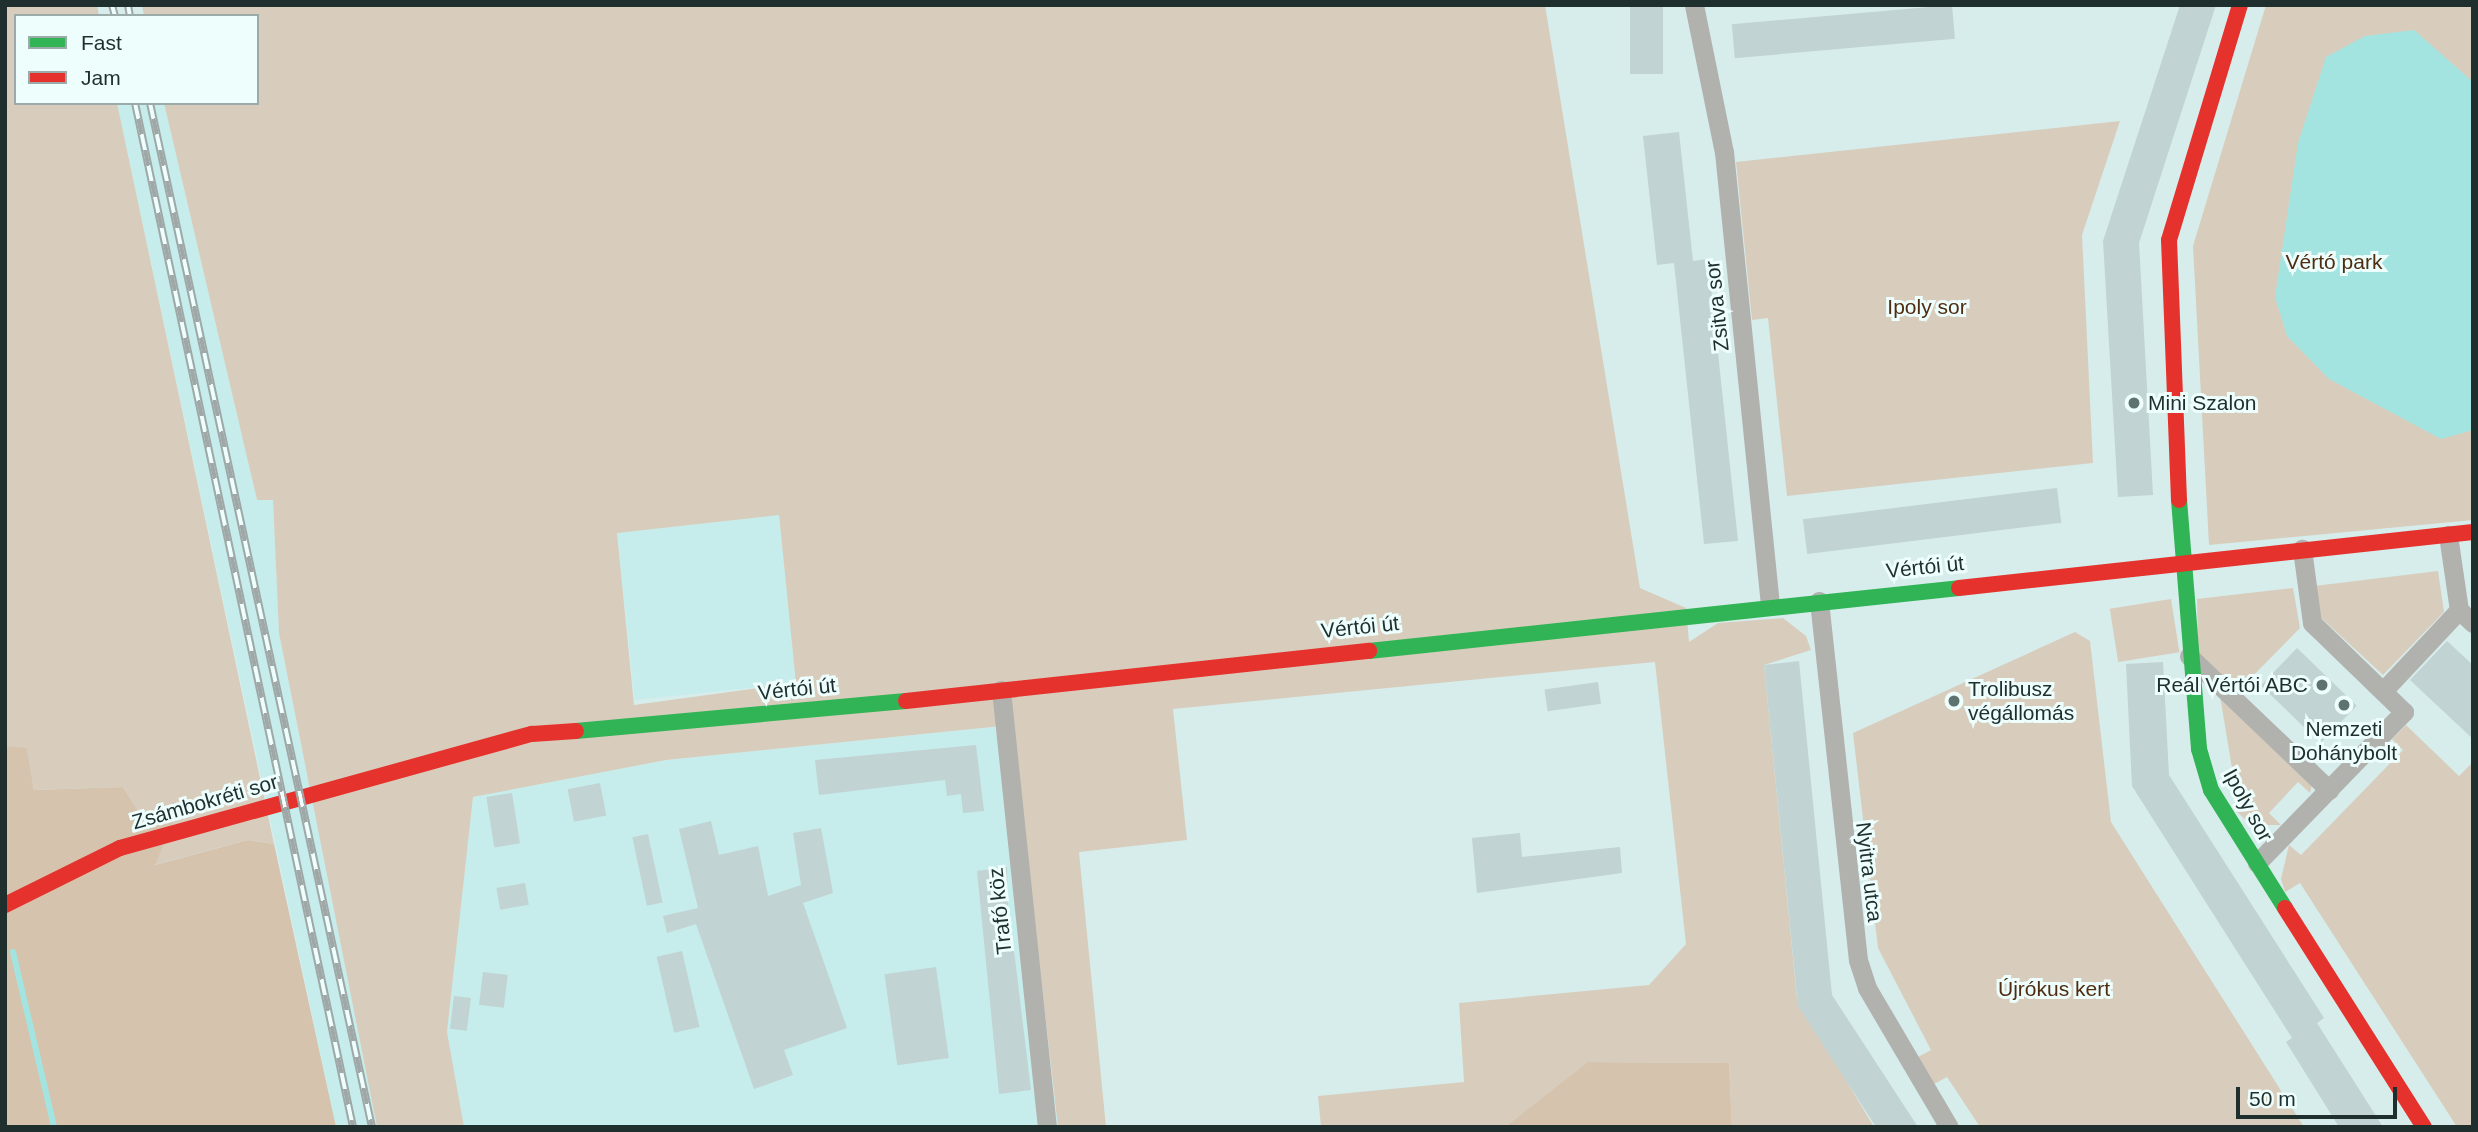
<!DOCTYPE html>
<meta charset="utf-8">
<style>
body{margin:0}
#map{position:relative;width:2478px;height:1132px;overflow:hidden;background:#d6edec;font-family:Arial,sans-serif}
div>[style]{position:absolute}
.built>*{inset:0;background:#c6edeb;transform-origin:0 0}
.green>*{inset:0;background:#d8cdbd;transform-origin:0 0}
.forest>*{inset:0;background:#d5c3ae}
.water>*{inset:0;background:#a4e4e0}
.stream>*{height:6px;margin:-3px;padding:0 3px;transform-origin:3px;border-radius:3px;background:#a4e4e0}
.building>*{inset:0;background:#c1d3d3;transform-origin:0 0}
.street>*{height:19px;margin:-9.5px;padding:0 9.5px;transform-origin:9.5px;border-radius:9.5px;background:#b1b1ae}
.fast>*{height:16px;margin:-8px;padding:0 8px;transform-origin:8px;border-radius:8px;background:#30b455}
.jam>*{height:16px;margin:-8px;padding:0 8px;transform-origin:8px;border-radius:8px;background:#e5322d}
.rail>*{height:8px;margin-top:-4px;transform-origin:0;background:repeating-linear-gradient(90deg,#edfefd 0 16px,#9fa8a6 0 32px);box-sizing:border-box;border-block:2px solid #9fa8a6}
.dots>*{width:19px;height:19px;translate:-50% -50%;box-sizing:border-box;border:4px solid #edfefd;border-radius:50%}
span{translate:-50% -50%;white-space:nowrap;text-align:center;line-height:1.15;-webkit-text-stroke:6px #edfefd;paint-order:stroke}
.park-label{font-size:21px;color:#502d10}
.street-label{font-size:21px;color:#1e2f2e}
.poi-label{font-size:21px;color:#1e2f2e}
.left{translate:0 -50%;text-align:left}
.right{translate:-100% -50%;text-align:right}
.frame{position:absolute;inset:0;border:7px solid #1e2f2e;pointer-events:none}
.legend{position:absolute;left:14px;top:14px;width:245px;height:91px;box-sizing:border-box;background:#edfefd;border:2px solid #9aabaa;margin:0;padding:9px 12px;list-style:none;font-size:21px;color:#1e2f2e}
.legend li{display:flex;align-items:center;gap:14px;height:35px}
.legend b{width:35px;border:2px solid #9aabaa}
.scale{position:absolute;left:2236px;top:1087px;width:161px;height:32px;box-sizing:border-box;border:4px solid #1e2f2e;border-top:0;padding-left:9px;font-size:21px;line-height:24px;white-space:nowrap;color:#1e2f2e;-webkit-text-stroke:5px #edfefd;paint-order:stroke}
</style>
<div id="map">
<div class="built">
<div style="clip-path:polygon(117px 103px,164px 103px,257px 500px,273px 499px,279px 633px,377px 1127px,336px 1127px)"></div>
<div style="left:779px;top:515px;width:169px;height:163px;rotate:84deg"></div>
<div style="clip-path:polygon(1013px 725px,1058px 1127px,464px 1127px,447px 1032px,473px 797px,666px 760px)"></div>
</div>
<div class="green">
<div style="clip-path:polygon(5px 5px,97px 5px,99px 16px,16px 16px,16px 103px,117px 103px,274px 844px,248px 840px,154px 865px,179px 808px,143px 818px,123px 787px,34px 790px,27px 749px,5px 746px)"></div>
<div style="clip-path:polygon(evenodd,142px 5px,1545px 5px,1640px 588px,1686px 608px,1689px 642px,1718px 623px,1783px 618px,1806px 636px,1811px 650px,1764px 665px,1797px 998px,1874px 1127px,1732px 1127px,1729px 1063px,1589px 1062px,1505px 1127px,1321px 1127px,1318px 1096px,1464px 1082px,1459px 1003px,1649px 985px,1686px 944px,1655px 662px,1173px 709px,1187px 840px,1079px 852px,1106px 1127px,1058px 1127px,1012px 725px,666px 760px,473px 797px,447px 1032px,464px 1127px,377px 1127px,279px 633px,273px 500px,257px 500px,164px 103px,257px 103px,257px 16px,144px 16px,142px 5px,779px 515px,796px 683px,634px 705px,617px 533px,779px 515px)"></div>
<div style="clip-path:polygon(2266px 5px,2473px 5px,2473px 520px,2209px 545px,2193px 246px)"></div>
<div style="clip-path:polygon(2120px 121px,2082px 235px,2093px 463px,1787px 496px,1768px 318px,1752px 320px,1736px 162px)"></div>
<div style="clip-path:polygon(2438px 571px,2444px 612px,2383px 675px,2318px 615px,2314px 586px)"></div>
<div style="clip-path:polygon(2293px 588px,2300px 628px,2239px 690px,2198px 655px,2197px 599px)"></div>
<div style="left:2171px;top:599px;width:54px;height:62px;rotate:81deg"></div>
<div style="clip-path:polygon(2075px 632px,2090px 641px,2111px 822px,2304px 1127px,1980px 1127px,1947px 1077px,1934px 1084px,1918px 1057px,1931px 1050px,1878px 948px,1853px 733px)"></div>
<div style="clip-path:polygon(2220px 696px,2312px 785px,2310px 793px,2298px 782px,2269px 813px,2281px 825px,2251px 825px,2236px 811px,2248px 801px,2232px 768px)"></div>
<div style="clip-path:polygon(2406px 725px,2459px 776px,2473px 762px,2473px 1127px,2457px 1127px,2300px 883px,2285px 892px,2281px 879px,2289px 845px,2301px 855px,2403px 750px,2392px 739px)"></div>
</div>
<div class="forest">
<div style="clip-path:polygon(5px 746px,27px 748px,34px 790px,123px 787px,143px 818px,180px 807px,155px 865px,248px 840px,274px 844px,336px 1127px,5px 1127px)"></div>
<div style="clip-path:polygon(1588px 1062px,1729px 1063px,1732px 1127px,1505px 1127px)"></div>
</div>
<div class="water">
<div style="clip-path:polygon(2414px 30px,2473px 82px,2473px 430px,2441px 439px,2329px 379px,2287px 336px,2275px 297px,2298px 143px,2326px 57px,2365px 36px)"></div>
</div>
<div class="stream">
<div style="left:13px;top:952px;width:180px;rotate:76.8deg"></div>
</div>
<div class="building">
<div style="left:1630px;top:5px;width:33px;height:69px"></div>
<div style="left:1952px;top:5px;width:34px;height:221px;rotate:85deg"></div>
<div style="clip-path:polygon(2180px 5px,2216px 5px,2139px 243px,2153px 495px,2118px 497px,2103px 241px)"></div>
<div style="clip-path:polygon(1679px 132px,1693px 261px,1708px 259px,1738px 541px,1704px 544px,1674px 263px,1657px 265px,1643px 136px)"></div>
<div style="left:2057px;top:488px;width:35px;height:256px;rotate:83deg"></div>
<div style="clip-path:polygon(2447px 641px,2473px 665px,2473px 739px,2410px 680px)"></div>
<div style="left:2297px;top:648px;width:83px;height:52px;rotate:44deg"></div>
<div style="clip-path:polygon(1799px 661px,1832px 995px,1918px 1127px,1876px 1127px,1798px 1006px,1764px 665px)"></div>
<div style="clip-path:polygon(2163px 662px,2169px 775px,2324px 1018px,2317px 1023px,2383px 1127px,2339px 1127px,2286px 1042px,2292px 1038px,2132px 786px,2126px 664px)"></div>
<div style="left:1598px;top:682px;width:22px;height:54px;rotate:82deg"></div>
<div style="clip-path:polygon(976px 745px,984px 811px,963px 813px,961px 794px,947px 796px,945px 780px,819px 795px,815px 760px)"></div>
<div style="left:600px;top:783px;width:33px;height:33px;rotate:79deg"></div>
<div style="left:512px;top:793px;width:51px;height:26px;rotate:81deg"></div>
<div style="clip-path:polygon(711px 821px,719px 855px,758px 846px,768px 896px,801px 885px,793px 833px,821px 828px,833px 893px,803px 903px,847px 1028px,784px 1050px,793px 1075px,754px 1089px,696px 924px,667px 933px,663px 916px,698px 908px,679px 829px)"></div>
<div style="clip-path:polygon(1520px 833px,1522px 857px,1620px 847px,1622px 873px,1477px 893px,1472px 838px)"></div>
<div style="left:648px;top:834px;width:70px;height:16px;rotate:78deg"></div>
<div style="clip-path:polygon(1007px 867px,1009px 952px,1014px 951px,1031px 1090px,999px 1094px,977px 871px)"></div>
<div style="left:525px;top:883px;width:22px;height:29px;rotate:80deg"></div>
<div style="left:682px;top:951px;width:78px;height:26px;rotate:77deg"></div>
<div style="left:936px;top:967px;width:92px;height:52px;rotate:82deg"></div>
<div style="left:483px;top:972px;width:25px;height:33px;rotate:7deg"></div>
<div style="left:454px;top:996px;width:17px;height:33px;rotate:7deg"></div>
</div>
<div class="street">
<div style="left:1694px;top:5px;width:150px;rotate:78.5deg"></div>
<div style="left:1724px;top:152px;width:455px;rotate:84.2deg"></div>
<div style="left:2448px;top:535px;width:76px;rotate:81.7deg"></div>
<div style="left:2459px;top:610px;width:19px;rotate:43deg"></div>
<div style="left:1819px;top:601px;width:361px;rotate:83.8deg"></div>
<div style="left:1858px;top:960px;width:29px;rotate:72deg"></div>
<div style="left:1867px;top:988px;width:161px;rotate:59.5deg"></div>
<div style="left:2189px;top:656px;width:194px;rotate:43.7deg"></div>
<div style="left:1001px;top:690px;width:439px;rotate:84deg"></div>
<div style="left:2383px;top:691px;width:111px;rotate:-46.8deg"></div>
<div style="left:2257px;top:863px;width:211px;rotate:-45.8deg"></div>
<div style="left:2404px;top:712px;width:128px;rotate:-135.9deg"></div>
<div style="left:2312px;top:623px;width:75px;rotate:-97.7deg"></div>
</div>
<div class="fast">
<div style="left:2179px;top:500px;width:250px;rotate:85.4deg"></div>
<div style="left:2199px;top:749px;width:43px;rotate:73.7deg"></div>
<div style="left:2211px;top:790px;width:139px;rotate:57.9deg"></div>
<div style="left:1369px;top:651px;width:593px;rotate:-6.09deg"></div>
<div style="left:576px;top:731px;width:331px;rotate:-5.2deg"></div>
</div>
<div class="jam">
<div style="left:2179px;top:500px;width:260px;rotate:-92.2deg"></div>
<div style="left:2169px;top:240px;width:245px;rotate:-73.2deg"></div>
<div style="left:1959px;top:588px;width:517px;rotate:-6.22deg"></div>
<div style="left:906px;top:701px;width:466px;rotate:-6.2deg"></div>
<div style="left:5px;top:905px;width:128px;rotate:-26.4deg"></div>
<div style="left:120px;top:848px;width:427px;rotate:-15.5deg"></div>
<div style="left:532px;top:734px;width:44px;rotate:-3.9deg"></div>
<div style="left:2285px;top:908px;width:259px;rotate:57.6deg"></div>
</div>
<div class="rail">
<div style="left:112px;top:5px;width:11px;rotate:75deg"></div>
<div style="left:128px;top:5px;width:11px;rotate:80deg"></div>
<div style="left:135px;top:103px;width:1047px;rotate:77.98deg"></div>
<div style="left:150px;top:103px;width:1048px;rotate:77.77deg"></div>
</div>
<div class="dots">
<div style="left:2134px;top:403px;background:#5e7270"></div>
<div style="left:2322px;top:685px;background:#5e7270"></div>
<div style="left:1954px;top:701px;background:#5e7270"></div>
<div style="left:2344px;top:705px;background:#5e7270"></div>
</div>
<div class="park-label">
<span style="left:2334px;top:262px">Vértó park</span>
<span style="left:1927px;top:307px">Ipoly sor</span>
<span style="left:2054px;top:989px">Újrókus kert</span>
</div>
<div class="street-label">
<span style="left:1717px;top:306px;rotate:-96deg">Zsitva sor</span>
<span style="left:1925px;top:567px;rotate:-6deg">Vértói út</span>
<span style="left:1360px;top:627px;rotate:-6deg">Vértói út</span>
<span style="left:797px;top:689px;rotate:-6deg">Vértói út</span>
<span style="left:205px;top:802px;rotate:-16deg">Zsámbokréti sor</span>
<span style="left:2248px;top:805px;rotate:61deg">Ipoly sor</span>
<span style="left:1869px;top:872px;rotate:83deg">Nyitra utca</span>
<span style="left:1000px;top:911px;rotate:-96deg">Trafó köz</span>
</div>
<div class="poi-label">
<span class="left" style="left:2148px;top:403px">Mini Szalon</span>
<span class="right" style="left:2308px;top:685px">Reál Vértói ABC</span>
<span class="left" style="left:1968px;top:701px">Trolibusz<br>végállomás</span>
<span style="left:2344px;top:741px">Nemzeti<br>Dohánybolt</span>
</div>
<div class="frame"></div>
<ul class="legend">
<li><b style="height:9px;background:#30b455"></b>Fast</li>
<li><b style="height:9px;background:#e5322d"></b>Jam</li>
</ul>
<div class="scale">50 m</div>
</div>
